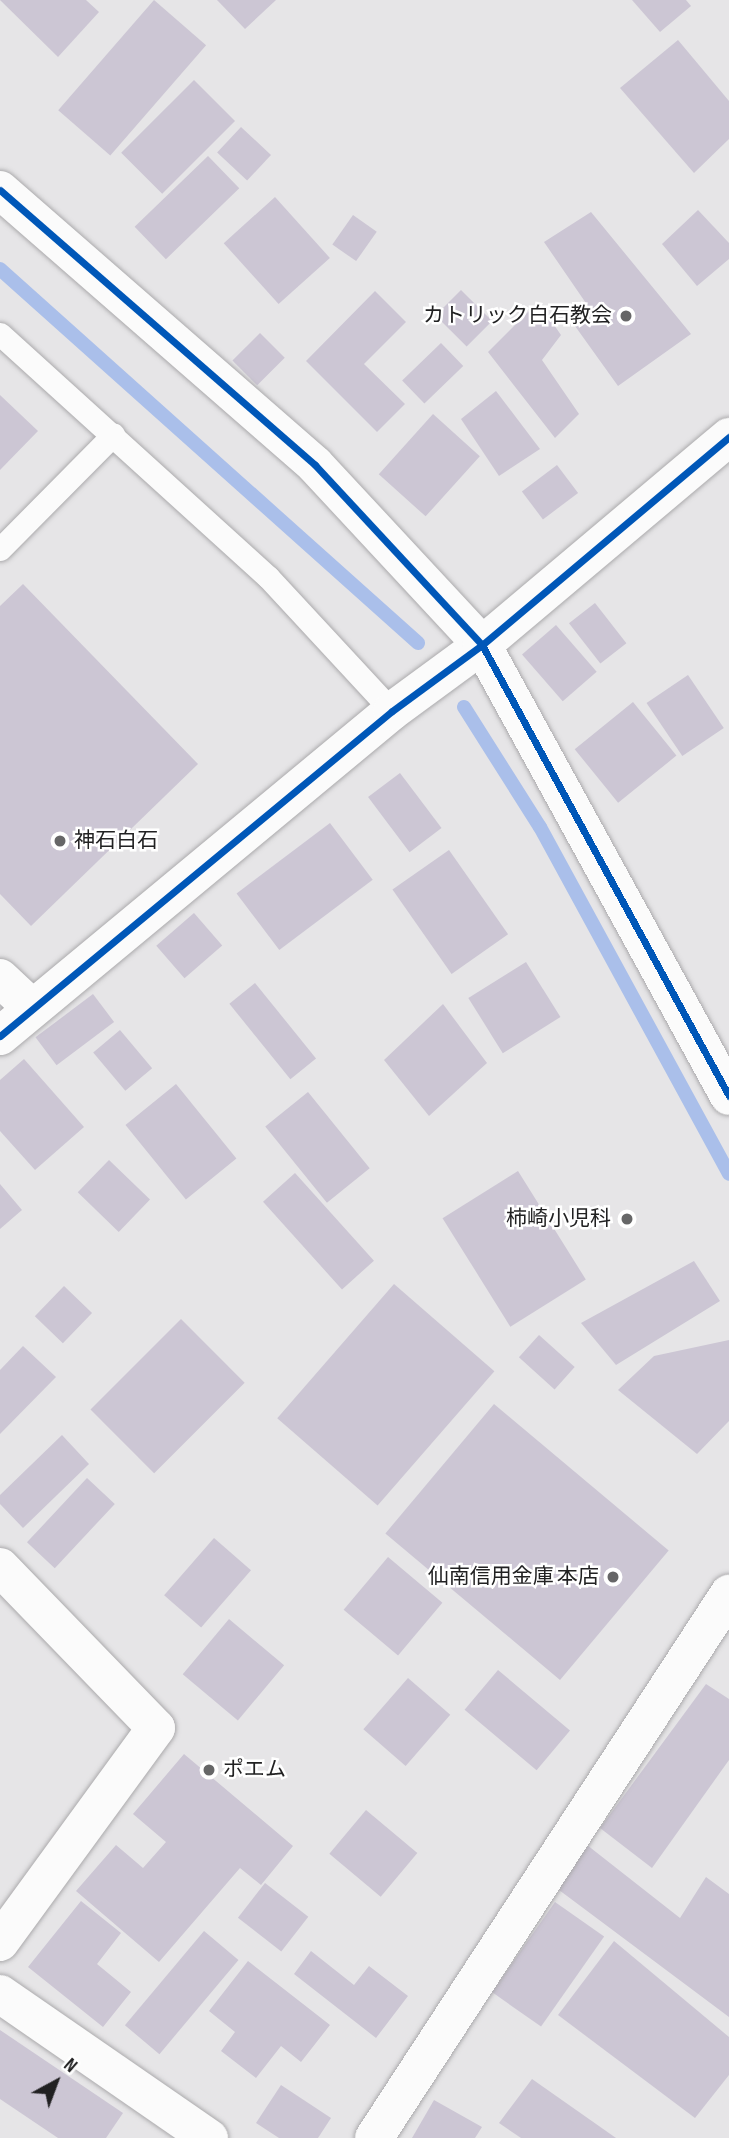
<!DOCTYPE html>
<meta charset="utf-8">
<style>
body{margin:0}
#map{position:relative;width:729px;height:2138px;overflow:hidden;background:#e6e5e7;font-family:"Sofia Sans Condensed","Noto Sans JP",sans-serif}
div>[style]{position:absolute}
.stream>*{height:14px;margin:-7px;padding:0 7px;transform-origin:7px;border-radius:7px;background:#aabfea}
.building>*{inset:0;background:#ccc6d4;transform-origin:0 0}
.roads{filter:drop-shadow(0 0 2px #abaaac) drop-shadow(0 0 2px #abaaac)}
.service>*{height:23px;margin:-11.5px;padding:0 11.5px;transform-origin:11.5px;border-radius:11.5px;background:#fbfbfb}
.minor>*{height:38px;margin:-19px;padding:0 19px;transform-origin:19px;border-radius:19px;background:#fbfbfb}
.tertiary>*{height:38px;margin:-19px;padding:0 19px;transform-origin:19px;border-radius:19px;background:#fbfbfb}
.cycleway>*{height:7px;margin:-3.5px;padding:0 3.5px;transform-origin:3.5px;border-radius:3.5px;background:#0057b8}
.dots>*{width:19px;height:19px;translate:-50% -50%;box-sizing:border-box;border:4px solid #fff;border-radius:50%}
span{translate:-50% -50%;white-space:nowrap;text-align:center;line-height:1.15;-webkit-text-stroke:5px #fff;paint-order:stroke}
.poi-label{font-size:21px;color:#212122}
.right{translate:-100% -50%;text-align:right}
.left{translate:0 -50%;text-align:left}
.north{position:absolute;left:21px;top:2047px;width:70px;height:70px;-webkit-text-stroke:5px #fff;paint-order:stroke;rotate:41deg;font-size:19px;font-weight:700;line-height:28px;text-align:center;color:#212122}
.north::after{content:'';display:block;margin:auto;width:24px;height:32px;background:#212122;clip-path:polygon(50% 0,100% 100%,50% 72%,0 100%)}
</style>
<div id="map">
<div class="stream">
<div style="left:0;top:269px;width:561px;rotate:41.82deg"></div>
<div style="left:464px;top:707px;width:142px;rotate:57.7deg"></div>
<div style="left:540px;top:827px;width:395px;rotate:61.4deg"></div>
</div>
<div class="building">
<div style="clip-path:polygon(0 0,86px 0,99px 12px,58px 57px)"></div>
<div style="left:154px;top:0;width:69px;height:146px;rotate:41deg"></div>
<div style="clip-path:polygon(217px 0,276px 0,245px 29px)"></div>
<div style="clip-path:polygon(632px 0,686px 0,691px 6px,660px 32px)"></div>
<div style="clip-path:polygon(678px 40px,729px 101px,729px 139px,694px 173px,620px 88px)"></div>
<div style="left:194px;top:80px;width:58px;height:103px;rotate:45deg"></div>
<div style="left:241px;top:127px;width:41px;height:35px;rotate:43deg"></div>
<div style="left:208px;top:156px;width:45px;height:102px;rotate:46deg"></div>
<div style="left:275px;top:197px;width:82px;height:69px;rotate:48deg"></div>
<div style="clip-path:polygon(698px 210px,729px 243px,729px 259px,697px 286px,662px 244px)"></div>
<div style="clip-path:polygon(591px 212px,691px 334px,618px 386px,575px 326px,590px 309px,544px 242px)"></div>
<div style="left:353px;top:215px;width:29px;height:36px;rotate:35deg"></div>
<div style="left:461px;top:290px;width:44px;height:36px;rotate:45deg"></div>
<div style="clip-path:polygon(375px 291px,406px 322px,364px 364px,405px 404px,377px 432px,306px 361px)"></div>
<div style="clip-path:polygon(538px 302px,561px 335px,542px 360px,579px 414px,555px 438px,488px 352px)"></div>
<div style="left:260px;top:333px;width:35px;height:39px;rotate:45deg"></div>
<div style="left:441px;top:343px;width:32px;height:54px;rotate:46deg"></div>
<div style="clip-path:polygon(496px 391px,540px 449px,499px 476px,461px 419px)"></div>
<div style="clip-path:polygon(0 395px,38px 431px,0 470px)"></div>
<div style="left:433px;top:414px;width:63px;height:81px;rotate:42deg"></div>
<div style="left:557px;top:465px;width:35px;height:44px;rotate:53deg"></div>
<div style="clip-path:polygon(23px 584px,198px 764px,31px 926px,0 894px,0 606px)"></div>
<div style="left:595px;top:603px;width:51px;height:33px;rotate:52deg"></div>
<div style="left:556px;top:625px;width:62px;height:45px;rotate:49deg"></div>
<div style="left:688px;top:675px;width:64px;height:50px;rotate:56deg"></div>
<div style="left:633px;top:702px;width:69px;height:75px;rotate:51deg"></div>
<div style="left:400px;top:773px;width:69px;height:40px;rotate:53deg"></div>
<div style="left:330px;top:823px;width:71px;height:117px;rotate:53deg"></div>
<div style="left:449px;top:850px;width:103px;height:69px;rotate:55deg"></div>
<div style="left:194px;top:913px;width:43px;height:50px;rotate:49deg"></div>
<div style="left:526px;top:962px;width:65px;height:68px;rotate:58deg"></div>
<div style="left:255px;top:983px;width:97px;height:33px;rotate:51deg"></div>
<div style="left:93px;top:994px;width:35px;height:72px;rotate:53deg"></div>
<div style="clip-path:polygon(443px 1004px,487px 1063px,429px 1116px,384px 1060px)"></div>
<div style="left:120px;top:1030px;width:50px;height:35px;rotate:50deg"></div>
<div style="clip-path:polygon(24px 1059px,84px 1127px,35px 1170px,0 1131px,0 1080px)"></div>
<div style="left:176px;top:1084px;width:96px;height:65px;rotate:51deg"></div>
<div style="left:308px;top:1092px;width:98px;height:55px;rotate:51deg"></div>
<div style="left:109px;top:1160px;width:57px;height:45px;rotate:44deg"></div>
<div style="left:518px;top:1171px;width:128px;height:89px;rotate:58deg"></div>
<div style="left:295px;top:1173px;width:118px;height:43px;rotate:48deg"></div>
<div style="clip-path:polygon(0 1184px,22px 1210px,0 1229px)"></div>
<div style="clip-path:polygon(694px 1261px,720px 1301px,616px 1365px,581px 1323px)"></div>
<div style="left:394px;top:1284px;width:133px;height:178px;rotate:41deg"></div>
<div style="left:64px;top:1286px;width:39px;height:42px;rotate:44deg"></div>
<div style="left:181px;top:1319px;width:90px;height:128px;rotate:45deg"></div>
<div style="left:539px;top:1335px;width:48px;height:30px;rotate:42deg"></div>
<div style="clip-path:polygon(729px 1340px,729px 1421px,697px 1454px,618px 1390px,654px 1356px)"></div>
<div style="clip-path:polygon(23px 1346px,56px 1377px,0 1434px,0 1370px)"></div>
<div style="left:494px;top:1404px;width:228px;height:169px;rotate:40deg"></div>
<div style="clip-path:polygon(62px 1435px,89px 1464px,23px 1528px,0 1504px,0 1495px)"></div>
<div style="left:87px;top:1478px;width:38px;height:88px;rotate:43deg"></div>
<div style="left:214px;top:1538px;width:49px;height:76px;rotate:41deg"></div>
<div style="left:388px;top:1557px;width:71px;height:69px;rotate:40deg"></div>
<div style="left:229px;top:1619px;width:72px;height:72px;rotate:40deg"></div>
<div style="left:498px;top:1670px;width:94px;height:52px;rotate:40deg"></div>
<div style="left:408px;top:1678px;width:56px;height:68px;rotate:41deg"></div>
<div style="clip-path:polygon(706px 1684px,729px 1699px,729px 1760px,652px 1868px,600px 1828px)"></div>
<div style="clip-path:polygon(184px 1754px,293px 1846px,261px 1885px,240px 1868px,159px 1962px,76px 1891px,116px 1845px,143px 1868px,166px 1842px,133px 1814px)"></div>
<div style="left:366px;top:1810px;width:67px;height:57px;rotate:40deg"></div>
<div style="clip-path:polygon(587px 1845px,680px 1918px,706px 1877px,729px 1894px,729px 2017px,555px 1887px)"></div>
<div style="left:265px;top:1883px;width:55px;height:44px;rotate:38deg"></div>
<div style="clip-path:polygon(81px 1901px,121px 1933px,97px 1964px,131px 1992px,103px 2027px,28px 1967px)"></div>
<div style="left:555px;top:1902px;width:60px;height:110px;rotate:35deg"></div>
<div style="left:204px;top:1931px;width:45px;height:123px;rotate:40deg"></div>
<div style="clip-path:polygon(614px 1941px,729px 2037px,729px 2075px,695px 2118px,558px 2015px)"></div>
<div style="clip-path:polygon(311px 1951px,354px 1985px,369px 1966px,408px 1996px,376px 2038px,294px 1974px)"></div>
<div style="clip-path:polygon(248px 1961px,330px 2025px,301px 2062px,281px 2046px,256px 2078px,221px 2051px,235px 2032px,209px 2011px)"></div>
<div style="clip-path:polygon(0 2030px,123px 2113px,106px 2138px,58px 2138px,0 2099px)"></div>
<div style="clip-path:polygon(532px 2079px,616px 2138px,521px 2138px,499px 2123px)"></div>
<div style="clip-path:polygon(281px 2085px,331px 2118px,318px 2138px,279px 2138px,256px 2123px)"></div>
<div style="clip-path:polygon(434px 2100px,482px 2127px,475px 2138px,412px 2138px)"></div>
</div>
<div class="roads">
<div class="service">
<div style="left:0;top:334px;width:362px;rotate:42.2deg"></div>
<div style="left:268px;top:577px;width:183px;rotate:47.2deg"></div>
<div style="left:0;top:549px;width:161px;rotate:-45.3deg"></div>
</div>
<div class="minor">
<div style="left:0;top:190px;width:418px;rotate:41.1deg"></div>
<div style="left:315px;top:465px;width:246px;rotate:47.1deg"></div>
<div style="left:482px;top:645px;width:514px;rotate:61.29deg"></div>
<div style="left:0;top:978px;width:44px;rotate:43.2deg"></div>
<div style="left:0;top:1036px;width:509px;rotate:-39.66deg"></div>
<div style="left:392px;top:711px;width:112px;rotate:-36.3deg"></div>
<div style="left:482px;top:645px;width:323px;rotate:-40.1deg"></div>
<div style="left:0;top:1567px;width:224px;rotate:45.9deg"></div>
<div style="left:156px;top:1728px;width:265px;rotate:126.1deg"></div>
<div style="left:0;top:1994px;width:254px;rotate:34.6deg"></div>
</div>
<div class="tertiary">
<div style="left:374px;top:2138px;width:650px;rotate:-56.87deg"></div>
</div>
</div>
<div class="cycleway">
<div style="left:0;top:190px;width:418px;rotate:41.1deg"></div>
<div style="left:315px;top:465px;width:246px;rotate:47.1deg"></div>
<div style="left:482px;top:645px;width:514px;rotate:61.29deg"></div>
<div style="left:0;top:1036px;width:509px;rotate:-39.66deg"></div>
<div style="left:392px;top:711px;width:112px;rotate:-36.3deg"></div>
<div style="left:482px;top:645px;width:323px;rotate:-40.1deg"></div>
</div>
<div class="dots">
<div style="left:626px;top:316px;background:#666667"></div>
<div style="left:60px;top:841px;background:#666667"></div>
<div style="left:627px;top:1219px;background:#666667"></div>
<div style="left:613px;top:1577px;background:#666667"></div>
<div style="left:209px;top:1770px;background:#666667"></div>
</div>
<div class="poi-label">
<span class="right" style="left:612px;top:316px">カトリック白石教会</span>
<span class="left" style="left:74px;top:841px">神石白石</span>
<span class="right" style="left:611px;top:1219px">柿崎小児科</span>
<span class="right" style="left:599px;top:1577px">仙南信用金庫 本店</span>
<span class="left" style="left:223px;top:1770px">ポエム</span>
</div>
<div class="north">N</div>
</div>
